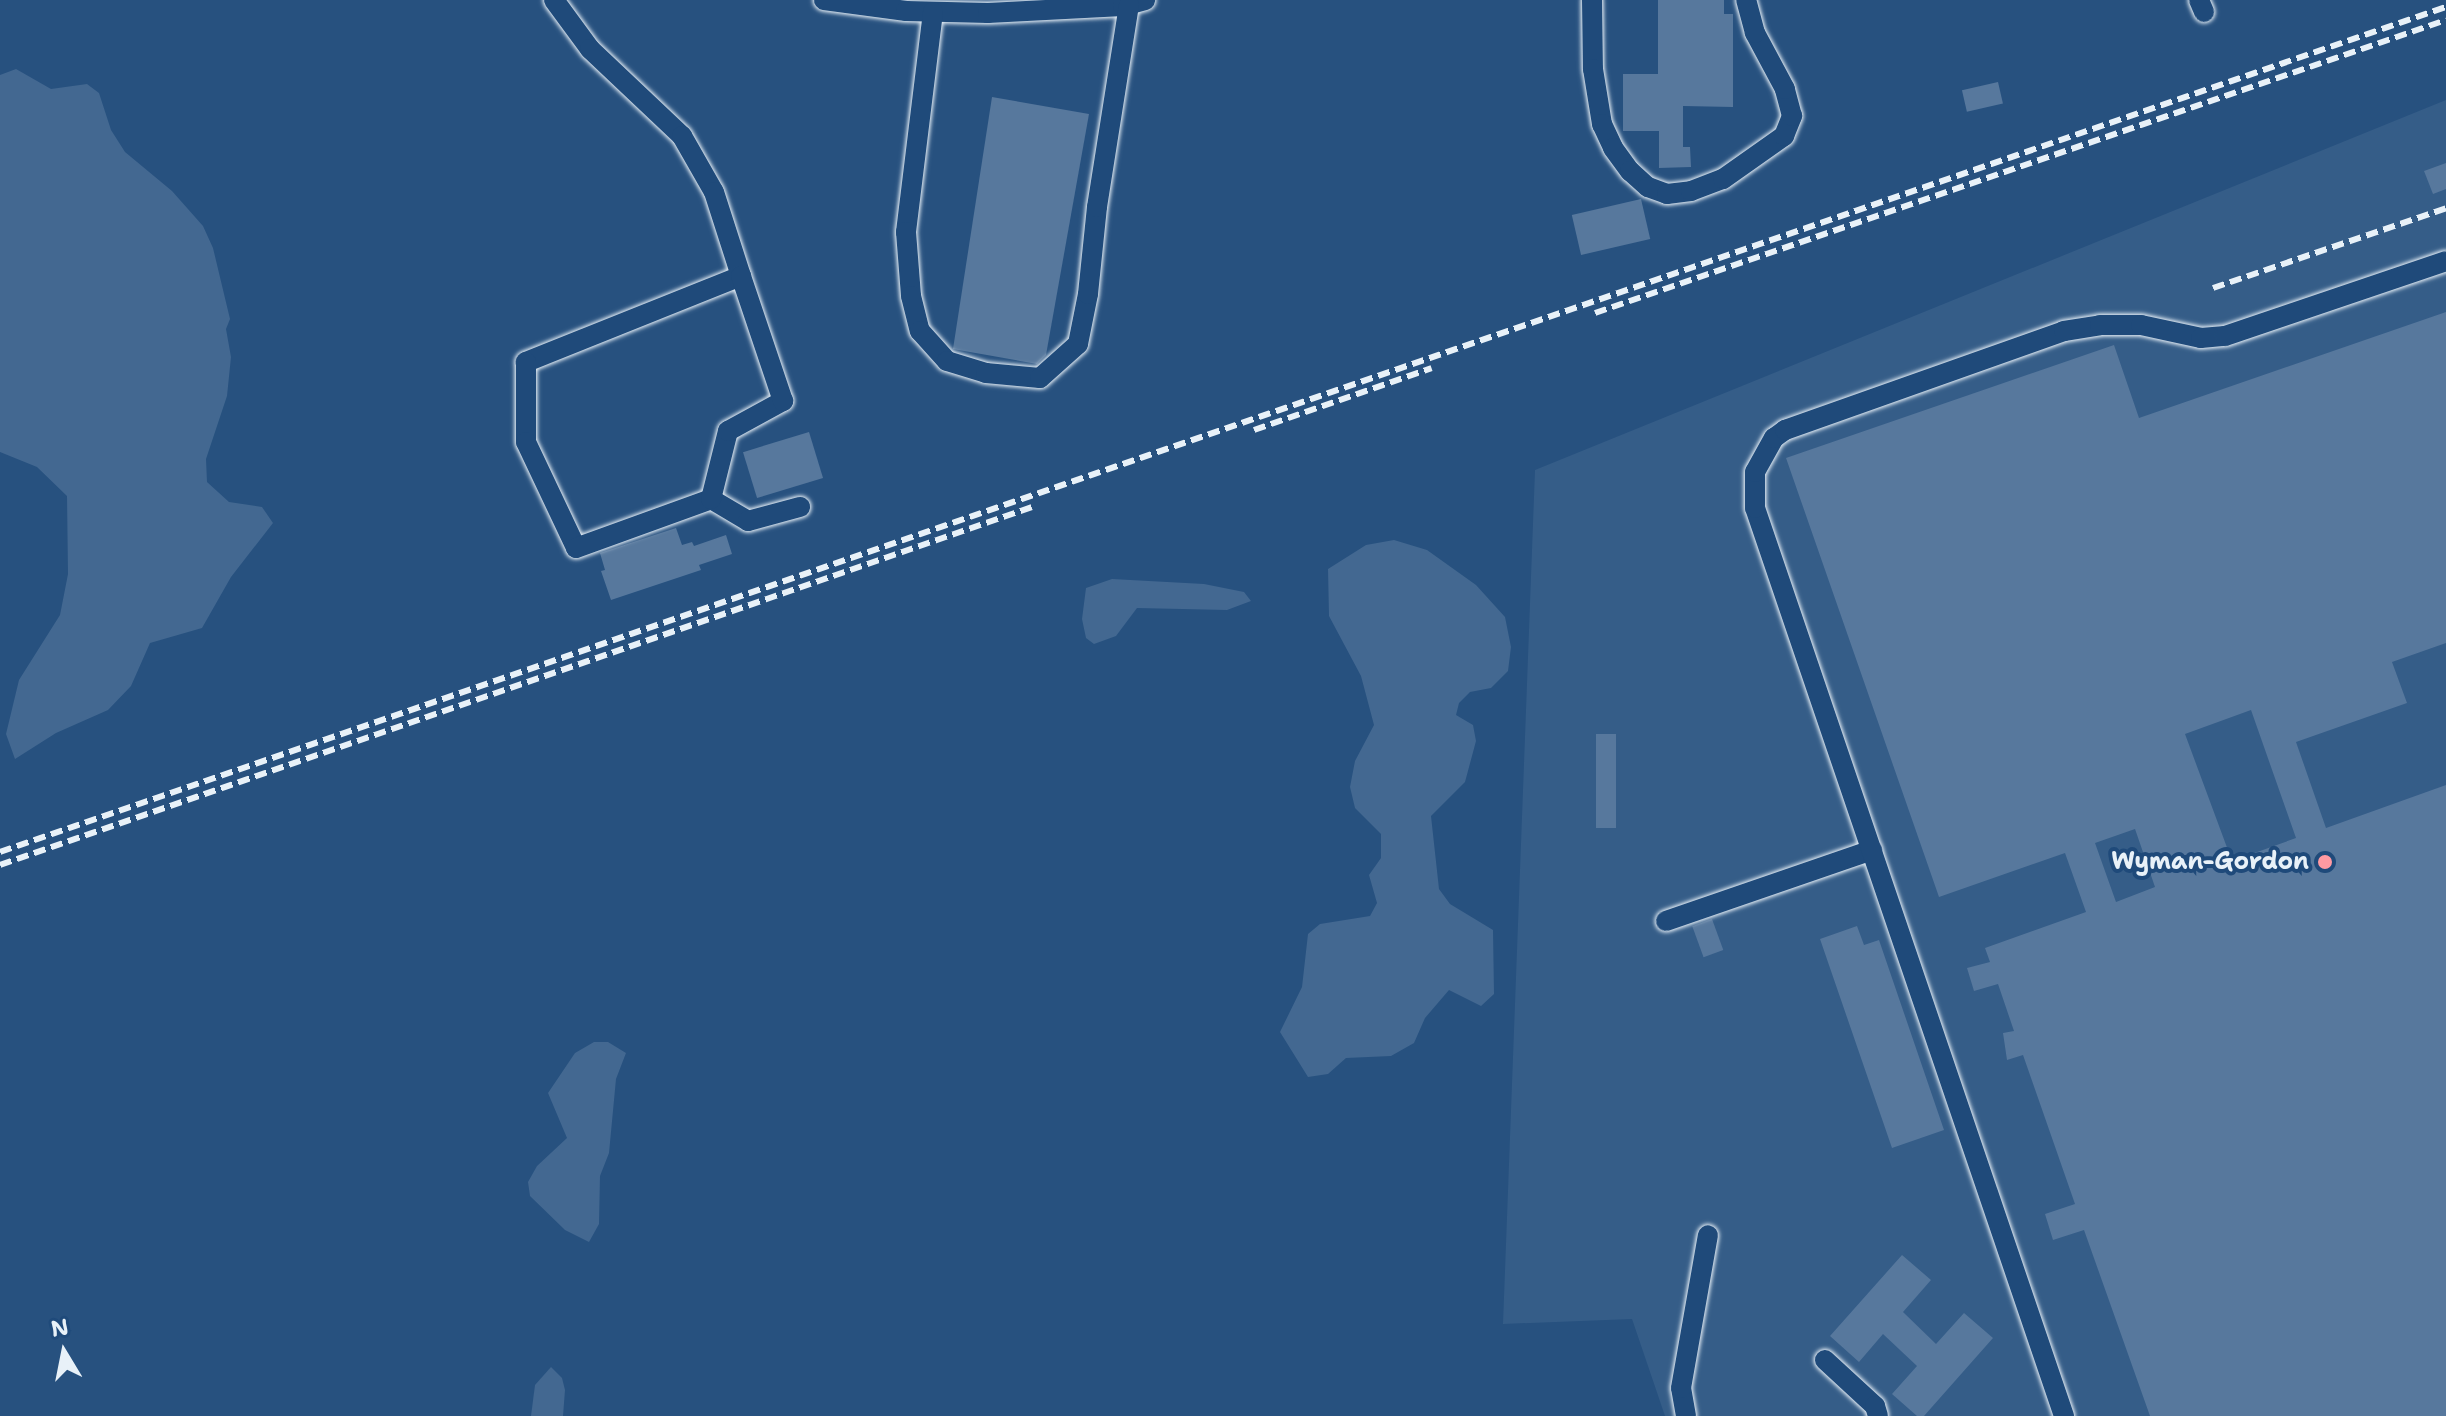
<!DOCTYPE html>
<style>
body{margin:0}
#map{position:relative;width:2446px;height:1416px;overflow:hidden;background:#27517f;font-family:"Shantell Sans",sans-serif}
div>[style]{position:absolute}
.built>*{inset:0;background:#355d88}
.green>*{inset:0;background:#436891}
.building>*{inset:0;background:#57789d;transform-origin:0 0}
.roads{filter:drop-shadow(0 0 2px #e8f1f8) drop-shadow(0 0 2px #e8f1f8)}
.minor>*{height:20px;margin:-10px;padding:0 10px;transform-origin:10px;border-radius:10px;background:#1f4a7a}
.rail>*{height:6px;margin-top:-3px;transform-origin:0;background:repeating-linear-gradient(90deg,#e8f1f8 0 12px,transparent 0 18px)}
.dots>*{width:22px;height:22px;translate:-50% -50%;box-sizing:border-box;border:4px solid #1f4a7a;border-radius:50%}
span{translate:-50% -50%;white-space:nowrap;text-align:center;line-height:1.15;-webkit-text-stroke:8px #1f4a7a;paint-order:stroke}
.poi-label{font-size:24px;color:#e8f1f8;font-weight:700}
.right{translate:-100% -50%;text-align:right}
.north{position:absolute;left:24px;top:1312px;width:80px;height:80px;-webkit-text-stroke:6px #1f4a7a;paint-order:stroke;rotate:350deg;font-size:22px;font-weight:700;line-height:32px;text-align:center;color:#e8f1f8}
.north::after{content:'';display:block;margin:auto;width:28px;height:36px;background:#e8f1f8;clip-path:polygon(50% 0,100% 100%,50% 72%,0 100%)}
</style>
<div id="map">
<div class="built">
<div style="clip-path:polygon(2446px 100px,2446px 1416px,1665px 1416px,1632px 1319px,1503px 1324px,1535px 470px)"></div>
</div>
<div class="green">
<div style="clip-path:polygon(16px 69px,51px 89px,87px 84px,99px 93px,111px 130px,125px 152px,172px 191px,203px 226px,213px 248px,230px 319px,226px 329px,231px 357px,227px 396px,206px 459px,207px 482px,229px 502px,262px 507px,273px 523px,231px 577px,202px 628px,150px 643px,131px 686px,108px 710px,56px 733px,15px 759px,6px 734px,19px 680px,60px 615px,68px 574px,67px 496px,37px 467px,0 452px,0 75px)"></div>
<div style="clip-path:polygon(1394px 540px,1427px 550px,1476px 585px,1505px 617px,1511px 647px,1508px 671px,1491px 688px,1470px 692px,1459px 703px,1456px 715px,1473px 725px,1476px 741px,1465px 782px,1431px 816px,1439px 889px,1450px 904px,1493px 930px,1494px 994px,1481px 1006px,1449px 990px,1425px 1018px,1414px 1043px,1391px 1056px,1346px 1058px,1328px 1074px,1308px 1077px,1280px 1032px,1302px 987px,1308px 934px,1320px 924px,1370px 916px,1377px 903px,1369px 875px,1381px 858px,1381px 834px,1355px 808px,1350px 787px,1355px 761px,1374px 725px,1361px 676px,1329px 616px,1328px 569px,1366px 545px)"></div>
<div style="clip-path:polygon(1112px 579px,1204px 584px,1244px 592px,1251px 601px,1227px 610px,1137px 608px,1116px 636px,1094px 644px,1086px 638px,1082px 619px,1086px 588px)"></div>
<div style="clip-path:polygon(594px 1042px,608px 1042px,626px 1053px,616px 1079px,609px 1153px,600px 1176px,599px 1224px,589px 1242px,565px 1230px,530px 1196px,528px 1182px,537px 1166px,567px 1138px,548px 1093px,575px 1053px)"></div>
<div style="clip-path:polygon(551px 1367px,562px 1378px,565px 1390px,563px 1416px,531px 1416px,535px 1385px)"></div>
</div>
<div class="building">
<div style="clip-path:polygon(1658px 0,1724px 0,1724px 14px,1733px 14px,1733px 107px,1683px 106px,1683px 147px,1690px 147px,1691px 167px,1659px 168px,1659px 131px,1623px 131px,1623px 74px,1658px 74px)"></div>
<div style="left:1998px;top:82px;width:22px;height:37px;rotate:77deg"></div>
<div style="clip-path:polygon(992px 97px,1089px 114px,1046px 355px,1037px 364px,953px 349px)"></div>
<div style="clip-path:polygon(2446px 163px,2446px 189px,2433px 194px,2424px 171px)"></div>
<div style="left:1641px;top:199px;width:41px;height:71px;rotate:77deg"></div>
<div style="clip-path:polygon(evenodd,2446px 312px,2446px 643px,2392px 662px,2407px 703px,2296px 742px,2326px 828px,2446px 785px,2446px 1416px,2150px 1416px,2084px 1230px,2053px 1240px,2045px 1214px,2075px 1204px,2023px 1055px,2007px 1060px,2003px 1033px,2014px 1031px,1998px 984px,1974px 991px,1967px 968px,1990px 962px,1985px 948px,2086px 912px,2065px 853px,1939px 897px,1786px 458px,2114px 345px,2139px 418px,2446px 312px,2251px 710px,2296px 838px,2232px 861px,2185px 734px,2251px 710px,2446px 312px,2135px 829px,2155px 887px,2116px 902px,2095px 843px,2135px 829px)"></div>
<div style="left:809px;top:432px;width:48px;height:69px;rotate:73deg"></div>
<div style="clip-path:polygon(676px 528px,682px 545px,692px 542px,694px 546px,726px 535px,732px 554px,699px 565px,701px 570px,611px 600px,601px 571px,605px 570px,600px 553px)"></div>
<div style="left:1596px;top:734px;width:20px;height:94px"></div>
<div style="left:1712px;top:919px;width:33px;height:21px;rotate:70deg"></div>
<div style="clip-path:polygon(1857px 926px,1864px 945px,1879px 940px,1944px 1130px,1892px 1148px,1820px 939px)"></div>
<div style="clip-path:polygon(1902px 1255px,1931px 1280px,1903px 1312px,1936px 1344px,1964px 1313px,1993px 1338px,1924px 1416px,1917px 1416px,1892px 1394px,1917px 1366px,1883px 1334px,1859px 1362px,1830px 1336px)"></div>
</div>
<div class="roads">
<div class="minor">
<div style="left:554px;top:0;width:61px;rotate:53.7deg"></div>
<div style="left:590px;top:49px;width:127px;rotate:43.4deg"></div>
<div style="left:682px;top:136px;width:64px;rotate:60.3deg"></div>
<div style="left:714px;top:192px;width:88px;rotate:72.2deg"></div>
<div style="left:741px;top:276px;width:232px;rotate:158.2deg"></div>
<div style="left:526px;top:362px;width:80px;rotate:90deg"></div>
<div style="left:526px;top:442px;width:117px;rotate:64.7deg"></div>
<div style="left:576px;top:548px;width:144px;rotate:-19.9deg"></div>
<div style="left:711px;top:499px;width:43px;rotate:30.7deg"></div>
<div style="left:748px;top:521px;width:54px;rotate:-15.1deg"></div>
<div style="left:824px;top:0;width:83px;rotate:7.6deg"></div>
<div style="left:906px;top:11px;width:82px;rotate:1.4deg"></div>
<div style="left:988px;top:13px;width:135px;rotate:-3deg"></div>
<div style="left:1123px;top:6px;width:23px;rotate:-15deg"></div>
<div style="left:1592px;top:0;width:69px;rotate:89.2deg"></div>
<div style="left:1593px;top:69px;width:56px;rotate:80.7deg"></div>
<div style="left:1602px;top:124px;width:26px;rotate:65deg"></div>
<div style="left:1613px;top:148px;width:29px;rotate:54deg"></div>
<div style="left:1630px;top:171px;width:24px;rotate:42deg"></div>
<div style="left:1648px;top:187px;width:20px;rotate:20deg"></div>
<div style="left:1667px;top:194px;width:24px;rotate:-7deg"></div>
<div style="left:1691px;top:191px;width:34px;rotate:-21deg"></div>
<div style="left:1723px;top:179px;width:75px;rotate:-35.2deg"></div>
<div style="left:1784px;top:136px;width:22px;rotate:-68deg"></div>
<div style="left:1792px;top:116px;width:28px;rotate:-105deg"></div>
<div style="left:1785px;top:89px;width:64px;rotate:-118.2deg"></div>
<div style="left:1755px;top:33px;width:34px;rotate:-105deg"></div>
<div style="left:2199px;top:0;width:13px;rotate:67deg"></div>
<div style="left:933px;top:12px;width:222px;rotate:97deg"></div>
<div style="left:906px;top:232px;width:64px;rotate:85.5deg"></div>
<div style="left:911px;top:296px;width:36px;rotate:76deg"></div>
<div style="left:920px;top:331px;width:40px;rotate:48deg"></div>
<div style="left:947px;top:361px;width:41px;rotate:17.1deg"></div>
<div style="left:986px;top:373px;width:54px;rotate:5.3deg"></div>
<div style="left:1040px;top:378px;width:51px;rotate:-41.8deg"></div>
<div style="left:1078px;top:344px;width:51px;rotate:-78.7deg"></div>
<div style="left:1088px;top:294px;width:87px;rotate:-84.1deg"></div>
<div style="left:1097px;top:207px;width:205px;rotate:-81deg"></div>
<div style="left:711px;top:499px;width:70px;rotate:-76deg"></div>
<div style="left:728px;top:431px;width:63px;rotate:-28.6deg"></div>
<div style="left:783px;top:401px;width:132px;rotate:-108.6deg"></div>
<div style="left:1666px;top:921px;width:218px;rotate:-19deg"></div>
<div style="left:1825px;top:1360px;width:68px;rotate:42.6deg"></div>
<div style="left:1875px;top:1406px;width:10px;rotate:73deg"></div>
<div style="left:1686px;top:1416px;width:28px;rotate:-100deg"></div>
<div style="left:1681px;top:1388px;width:155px;rotate:-80deg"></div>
<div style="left:2064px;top:1416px;width:959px;rotate:-108.79deg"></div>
<div style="left:1755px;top:508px;width:36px;rotate:-90deg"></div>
<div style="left:1755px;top:472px;width:39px;rotate:-61deg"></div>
<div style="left:1774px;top:438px;width:14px;rotate:-36deg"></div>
<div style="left:1785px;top:430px;width:296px;rotate:-19.5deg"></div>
<div style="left:2064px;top:331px;width:36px;rotate:-9deg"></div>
<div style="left:2100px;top:325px;width:41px"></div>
<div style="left:2141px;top:325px;width:61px;rotate:12.2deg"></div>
<div style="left:2201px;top:338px;width:24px;rotate:-5deg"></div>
<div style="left:2225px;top:336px;width:233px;rotate:-18.7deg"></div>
</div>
</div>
<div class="rail">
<div style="left:2213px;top:288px;width:246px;rotate:-18.9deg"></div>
<div style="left:1595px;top:313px;width:900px;rotate:-19deg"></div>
<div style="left:1254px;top:430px;width:188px;rotate:-19.2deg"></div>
<div style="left:0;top:852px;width:2588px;rotate:-19.06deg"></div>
<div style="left:0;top:865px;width:1092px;rotate:-19.13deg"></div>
</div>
<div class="dots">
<div style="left:2325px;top:862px;background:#ff9aa2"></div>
</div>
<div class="poi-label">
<span class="right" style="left:2309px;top:862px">Wyman-Gordon</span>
</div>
<div class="north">N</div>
</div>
